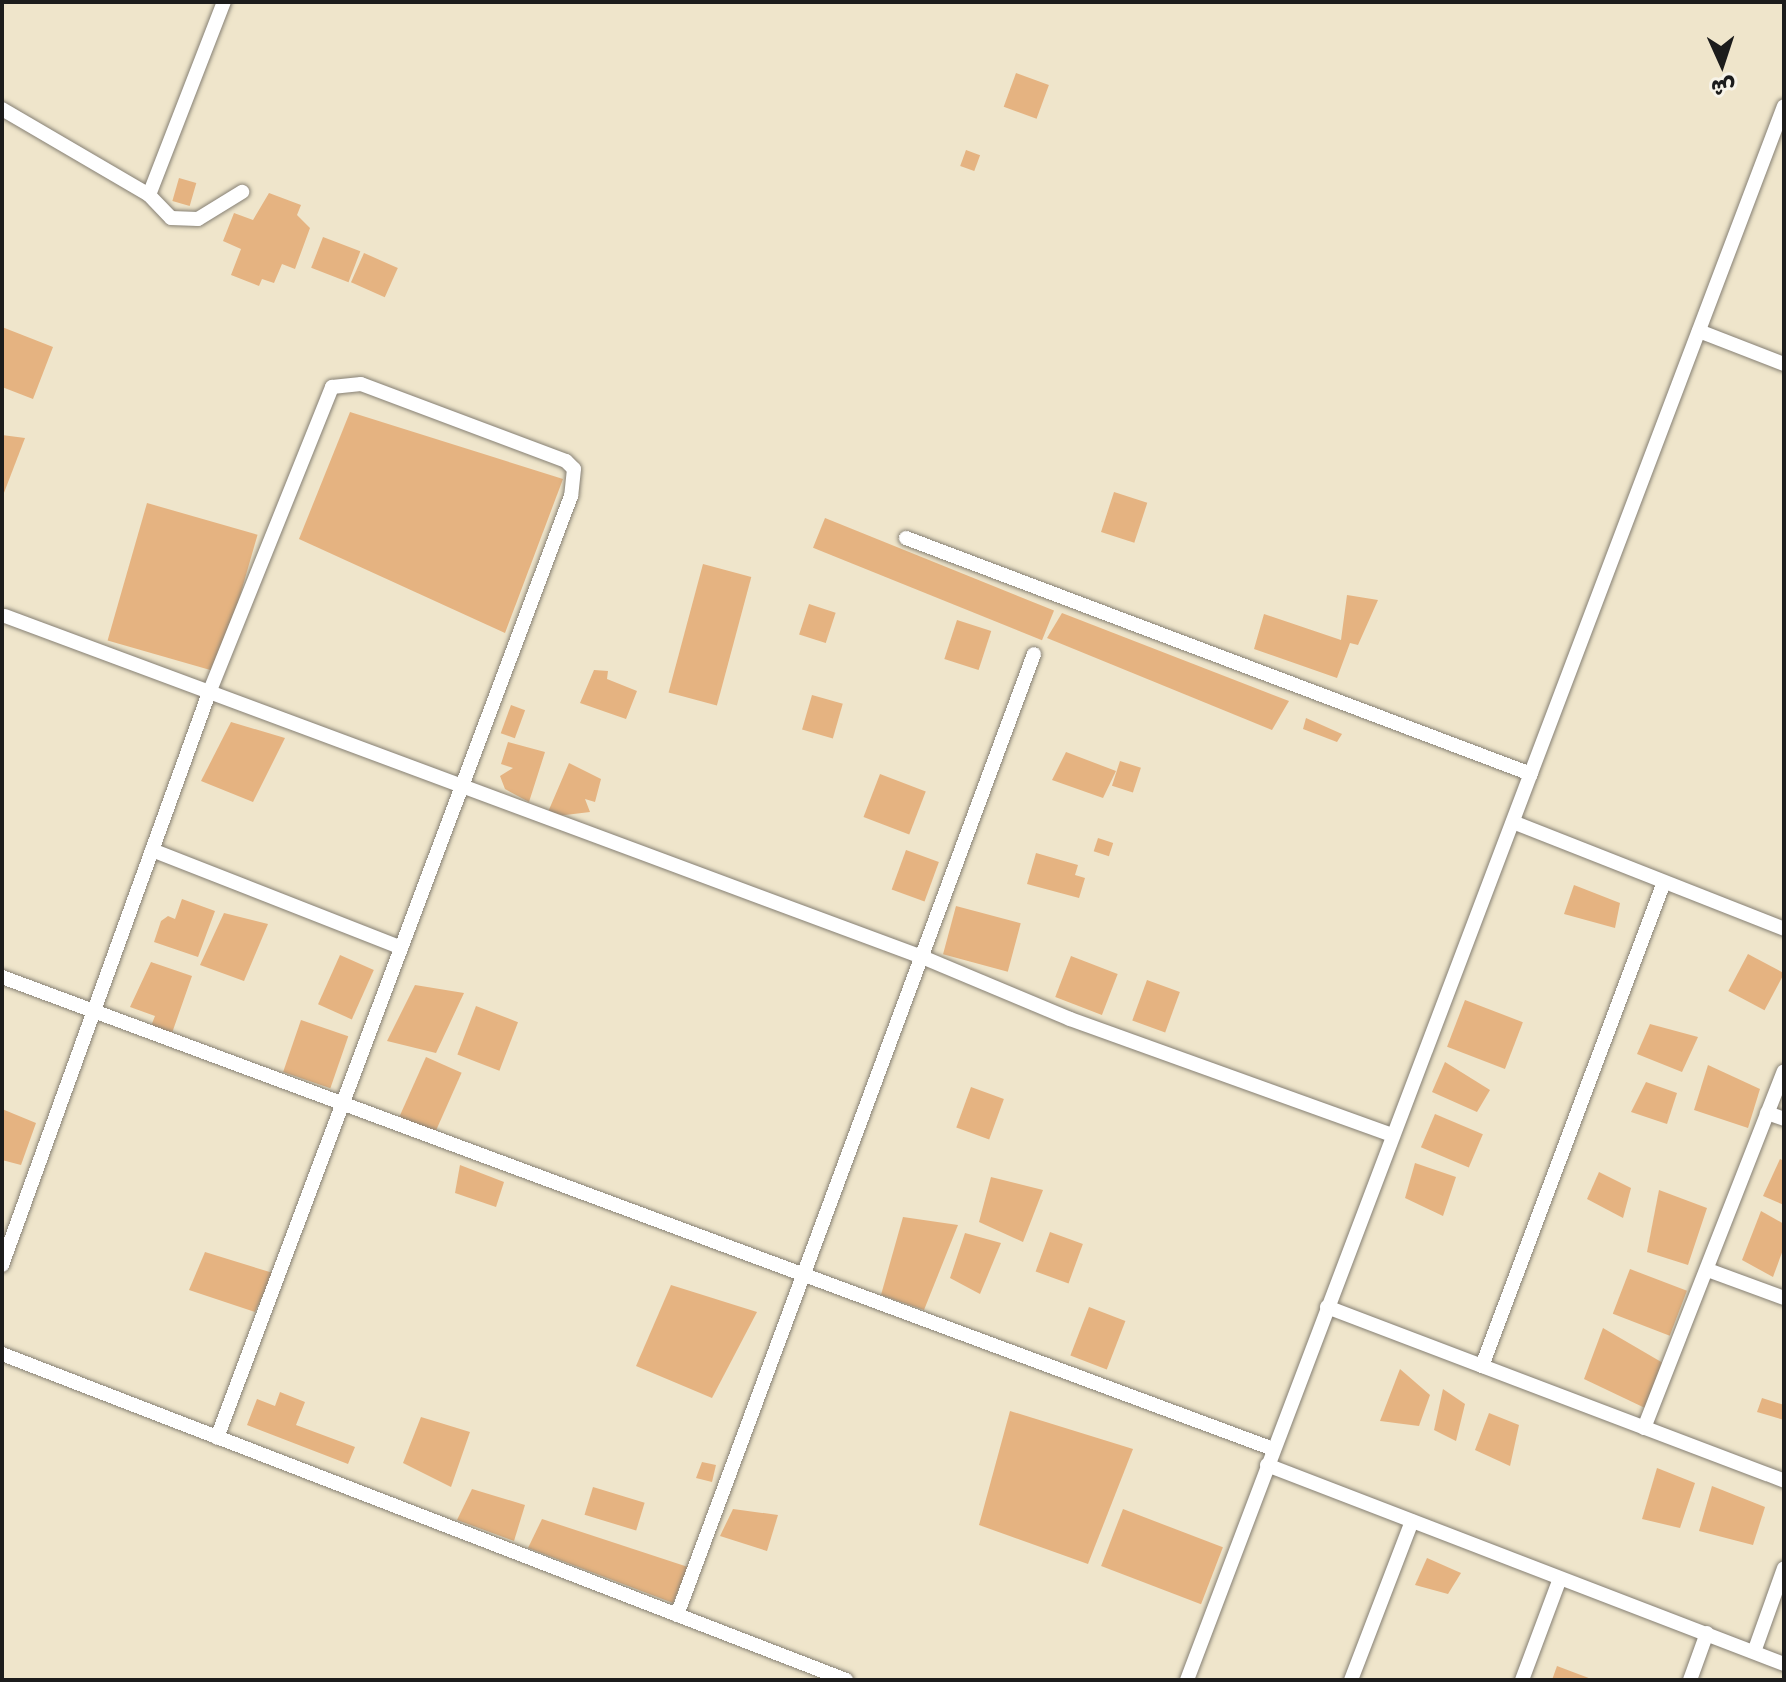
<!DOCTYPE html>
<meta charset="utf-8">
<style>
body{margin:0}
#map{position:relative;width:1786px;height:1682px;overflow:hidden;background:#efe5cb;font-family:"Patrick Hand","Playpen Sans Arabic",sans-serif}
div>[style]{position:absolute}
.building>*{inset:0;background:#e5b381;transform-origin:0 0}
.roads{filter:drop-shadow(0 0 2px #868074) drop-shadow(0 0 2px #868074)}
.minor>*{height:14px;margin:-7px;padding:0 7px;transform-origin:7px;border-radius:7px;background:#fff}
span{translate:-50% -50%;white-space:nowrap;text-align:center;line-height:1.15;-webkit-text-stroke:6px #f7f3e8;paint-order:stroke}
.frame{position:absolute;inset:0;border:4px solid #1c1c1c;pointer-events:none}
.north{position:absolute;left:1682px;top:24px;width:80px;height:80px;-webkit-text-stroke:6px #f7f3e8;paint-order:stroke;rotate:177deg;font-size:22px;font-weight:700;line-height:32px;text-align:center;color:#1c1c1c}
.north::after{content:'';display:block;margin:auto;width:28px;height:36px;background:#1c1c1c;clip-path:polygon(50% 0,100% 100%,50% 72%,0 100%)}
</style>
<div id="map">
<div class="building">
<div style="left:1016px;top:73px;width:35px;height:36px;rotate:20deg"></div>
<div style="left:966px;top:150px;width:15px;height:17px;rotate:20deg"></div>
<div style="left:179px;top:178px;width:18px;height:24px;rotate:16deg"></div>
<div style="clip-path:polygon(269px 193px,301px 205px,297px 215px,310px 228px,295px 269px,282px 264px,274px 283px,262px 279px,259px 286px,231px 275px,241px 249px,223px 241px,234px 213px,253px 220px)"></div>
<div style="left:323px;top:237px;width:40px;height:33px;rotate:21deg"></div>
<div style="left:364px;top:253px;width:37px;height:32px;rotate:24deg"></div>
<div style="clip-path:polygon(2px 327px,53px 347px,33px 399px,2px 387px)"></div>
<div style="clip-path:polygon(350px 412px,563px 479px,505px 633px,299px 539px)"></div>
<div style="clip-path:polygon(2px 435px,25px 438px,2px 498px)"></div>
<div style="left:1114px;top:492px;width:35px;height:42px;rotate:18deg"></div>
<div style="left:147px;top:503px;width:115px;height:143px;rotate:16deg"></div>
<div style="left:825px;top:518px;width:247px;height:32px;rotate:22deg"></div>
<div style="left:703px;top:564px;width:50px;height:133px;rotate:15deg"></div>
<div style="clip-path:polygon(1347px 595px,1378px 600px,1358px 645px,1350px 643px,1337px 678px,1254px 649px,1264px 614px,1341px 640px)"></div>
<div style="left:809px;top:604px;width:28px;height:32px;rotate:18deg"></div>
<div style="clip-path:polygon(1062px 613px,1289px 701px,1272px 730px,1047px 638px)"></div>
<div style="left:957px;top:620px;width:36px;height:41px;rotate:18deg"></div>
<div style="clip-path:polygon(594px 670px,608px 671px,607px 679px,637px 691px,626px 719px,580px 703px)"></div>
<div style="left:812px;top:695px;width:32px;height:36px;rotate:16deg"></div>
<div style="left:511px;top:705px;width:15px;height:30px;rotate:20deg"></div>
<div style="clip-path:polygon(1306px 718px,1342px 734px,1337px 742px,1303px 729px)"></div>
<div style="clip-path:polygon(231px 722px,285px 738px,253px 802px,201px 781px)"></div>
<div style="clip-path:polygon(508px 742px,545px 752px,529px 802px,505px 789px,500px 776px,513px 768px,501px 764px)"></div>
<div style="clip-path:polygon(1066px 752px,1116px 771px,1103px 798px,1052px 780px)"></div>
<div style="left:1120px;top:761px;width:22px;height:26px;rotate:18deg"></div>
<div style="clip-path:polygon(569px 763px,601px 779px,595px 802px,585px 799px,590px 812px,557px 816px,548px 812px)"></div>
<div style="left:880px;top:774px;width:49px;height:46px;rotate:21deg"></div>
<div style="left:1098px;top:838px;width:16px;height:14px;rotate:18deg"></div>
<div style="left:906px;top:850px;width:35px;height:42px;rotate:20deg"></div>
<div style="clip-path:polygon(1036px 853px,1078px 865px,1075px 875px,1085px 878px,1079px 898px,1027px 884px)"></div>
<div style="clip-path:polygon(1574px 885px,1620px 903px,1615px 928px,1564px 914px)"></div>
<div style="clip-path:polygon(182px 899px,215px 911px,198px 957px,154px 942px,161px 921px,168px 916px,175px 919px)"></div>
<div style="left:956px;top:906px;width:67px;height:50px;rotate:15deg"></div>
<div style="clip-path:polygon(224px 913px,268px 924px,244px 981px,200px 965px)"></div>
<div style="left:1748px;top:954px;width:41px;height:42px;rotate:28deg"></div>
<div style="left:340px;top:955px;width:37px;height:54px;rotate:24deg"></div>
<div style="left:1071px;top:956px;width:50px;height:44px;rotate:21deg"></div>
<div style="clip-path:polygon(151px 962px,192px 976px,172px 1033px,151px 1026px,155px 1016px,130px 1007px)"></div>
<div style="left:1147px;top:980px;width:35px;height:43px;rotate:20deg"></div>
<div style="clip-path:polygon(415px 985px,464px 993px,436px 1053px,387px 1041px)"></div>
<div style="left:1465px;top:1000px;width:62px;height:50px;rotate:21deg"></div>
<div style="left:476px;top:1006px;width:45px;height:52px;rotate:21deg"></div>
<div style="left:301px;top:1020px;width:50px;height:55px;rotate:19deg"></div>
<div style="clip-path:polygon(1650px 1024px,1698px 1037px,1682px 1072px,1637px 1054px)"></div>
<div style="left:426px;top:1057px;width:39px;height:69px;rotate:24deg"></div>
<div style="clip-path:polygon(1445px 1062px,1490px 1090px,1477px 1112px,1432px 1092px)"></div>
<div style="clip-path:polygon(1708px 1065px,1760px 1089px,1748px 1128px,1694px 1110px)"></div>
<div style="clip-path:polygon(1646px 1082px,1677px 1093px,1667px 1124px,1631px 1112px)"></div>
<div style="left:971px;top:1087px;width:35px;height:43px;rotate:20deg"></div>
<div style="clip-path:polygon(2px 1109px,36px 1123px,21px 1165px,2px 1160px)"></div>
<div style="left:1435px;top:1114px;width:52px;height:36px;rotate:23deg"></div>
<div style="clip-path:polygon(1780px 1159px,1784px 1161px,1784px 1205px,1763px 1196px)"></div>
<div style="clip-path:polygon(1415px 1163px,1456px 1177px,1443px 1216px,1405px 1198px)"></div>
<div style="clip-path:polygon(460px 1165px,504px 1182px,496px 1207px,455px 1193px)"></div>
<div style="clip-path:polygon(1599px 1172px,1631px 1188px,1623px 1218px,1587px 1199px)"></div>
<div style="clip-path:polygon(991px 1177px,1043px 1190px,1023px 1242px,979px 1222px)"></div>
<div style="clip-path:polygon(1659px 1190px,1707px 1208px,1688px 1265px,1647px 1252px)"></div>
<div style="clip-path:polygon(1761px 1211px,1784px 1224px,1784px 1247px,1773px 1277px,1742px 1260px)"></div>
<div style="clip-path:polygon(903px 1217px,958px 1225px,924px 1310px,881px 1295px)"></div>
<div style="left:1050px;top:1232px;width:35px;height:42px;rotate:20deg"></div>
<div style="clip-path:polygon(965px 1233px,1001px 1243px,980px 1294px,950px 1278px)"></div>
<div style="clip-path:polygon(205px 1252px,273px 1273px,255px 1312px,189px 1290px)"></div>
<div style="left:1630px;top:1269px;width:61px;height:48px;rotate:21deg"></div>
<div style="clip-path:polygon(671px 1285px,757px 1312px,712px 1398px,636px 1366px)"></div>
<div style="left:1089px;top:1307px;width:39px;height:52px;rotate:21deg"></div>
<div style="clip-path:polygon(1603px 1328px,1663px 1363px,1645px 1408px,1584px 1379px)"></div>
<div style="clip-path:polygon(1400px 1369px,1430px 1395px,1419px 1426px,1380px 1421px)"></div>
<div style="clip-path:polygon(1443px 1389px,1465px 1404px,1456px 1441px,1434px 1430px)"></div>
<div style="clip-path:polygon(280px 1392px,305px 1402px,296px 1425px,355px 1447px,348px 1464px,247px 1425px,257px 1399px,275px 1406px)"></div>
<div style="clip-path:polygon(1762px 1398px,1784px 1405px,1784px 1420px,1757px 1412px)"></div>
<div style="clip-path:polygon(1010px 1411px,1133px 1449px,1088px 1564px,979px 1525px)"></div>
<div style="clip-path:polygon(1489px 1413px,1519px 1425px,1510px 1466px,1475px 1450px)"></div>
<div style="clip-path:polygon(421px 1417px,470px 1432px,451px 1487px,403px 1463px)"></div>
<div style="clip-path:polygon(702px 1462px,716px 1465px,712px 1482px,696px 1478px)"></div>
<div style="clip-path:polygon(1657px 1468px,1695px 1483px,1680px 1528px,1642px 1519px)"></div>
<div style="clip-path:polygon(1712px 1486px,1765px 1507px,1753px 1545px,1699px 1531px)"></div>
<div style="left:593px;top:1487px;width:54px;height:29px;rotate:17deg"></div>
<div style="clip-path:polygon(472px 1489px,525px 1505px,514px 1541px,457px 1520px)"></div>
<div style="clip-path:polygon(733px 1509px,778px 1515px,767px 1551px,720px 1536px)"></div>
<div style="left:1123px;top:1509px;width:107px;height:61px;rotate:21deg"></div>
<div style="clip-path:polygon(542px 1519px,688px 1567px,673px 1603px,528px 1548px)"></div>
<div style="clip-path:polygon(1427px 1558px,1461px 1573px,1448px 1594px,1415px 1585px)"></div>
<div style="clip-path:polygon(1557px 1666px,1594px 1680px,1552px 1680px)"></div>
</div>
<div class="roads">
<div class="minor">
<div style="left:2px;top:109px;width:170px;rotate:30.3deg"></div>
<div style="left:149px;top:195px;width:32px;rotate:46deg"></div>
<div style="left:171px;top:218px;width:27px;rotate:2deg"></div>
<div style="left:198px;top:219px;width:52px;rotate:-31.5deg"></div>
<div style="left:149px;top:195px;width:207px;rotate:-68.8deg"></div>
<div style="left:1699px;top:331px;width:91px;rotate:21.2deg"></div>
<div style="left:906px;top:538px;width:668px;rotate:20.69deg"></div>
<div style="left:5px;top:616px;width:978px;rotate:20.4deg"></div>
<div style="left:922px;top:957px;width:160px;rotate:22.7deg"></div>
<div style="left:1070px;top:1019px;width:343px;rotate:19.8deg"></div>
<div style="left:1513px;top:822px;width:291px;rotate:21.5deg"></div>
<div style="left:152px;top:850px;width:265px;rotate:21.4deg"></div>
<div style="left:2px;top:977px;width:1356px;rotate:20.37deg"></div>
<div style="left:1767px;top:1113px;width:18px;rotate:19deg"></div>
<div style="left:2px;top:1265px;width:608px;rotate:-70.11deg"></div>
<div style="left:209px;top:693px;width:330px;rotate:-68.1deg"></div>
<div style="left:332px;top:387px;width:29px;rotate:-6deg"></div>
<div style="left:361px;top:384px;width:219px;rotate:20.6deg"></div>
<div style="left:566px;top:461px;width:11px;rotate:45deg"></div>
<div style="left:574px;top:469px;width:27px;rotate:96deg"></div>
<div style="left:571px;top:496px;width:1006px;rotate:110.6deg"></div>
<div style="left:1708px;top:1270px;width:81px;rotate:20.2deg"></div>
<div style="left:1327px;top:1307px;width:489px;rotate:20.8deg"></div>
<div style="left:2px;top:1354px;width:905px;rotate:21.12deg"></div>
<div style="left:1482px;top:1366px;width:517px;rotate:-69.39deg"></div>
<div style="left:1644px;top:1428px;width:383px;rotate:-68.6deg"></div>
<div style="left:1267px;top:1465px;width:554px;rotate:21.05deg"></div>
<div style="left:677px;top:1615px;width:1025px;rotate:-69.62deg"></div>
<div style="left:1754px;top:1652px;width:89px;rotate:-70.3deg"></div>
<div style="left:1187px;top:1680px;width:1683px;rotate:-69.23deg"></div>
<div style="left:1351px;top:1680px;width:170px;rotate:-69deg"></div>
<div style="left:1522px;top:1680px;width:106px;rotate:-69.5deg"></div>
<div style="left:1690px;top:1680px;width:50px;rotate:-70.1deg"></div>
</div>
</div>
<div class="frame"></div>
<div class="north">ش</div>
</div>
